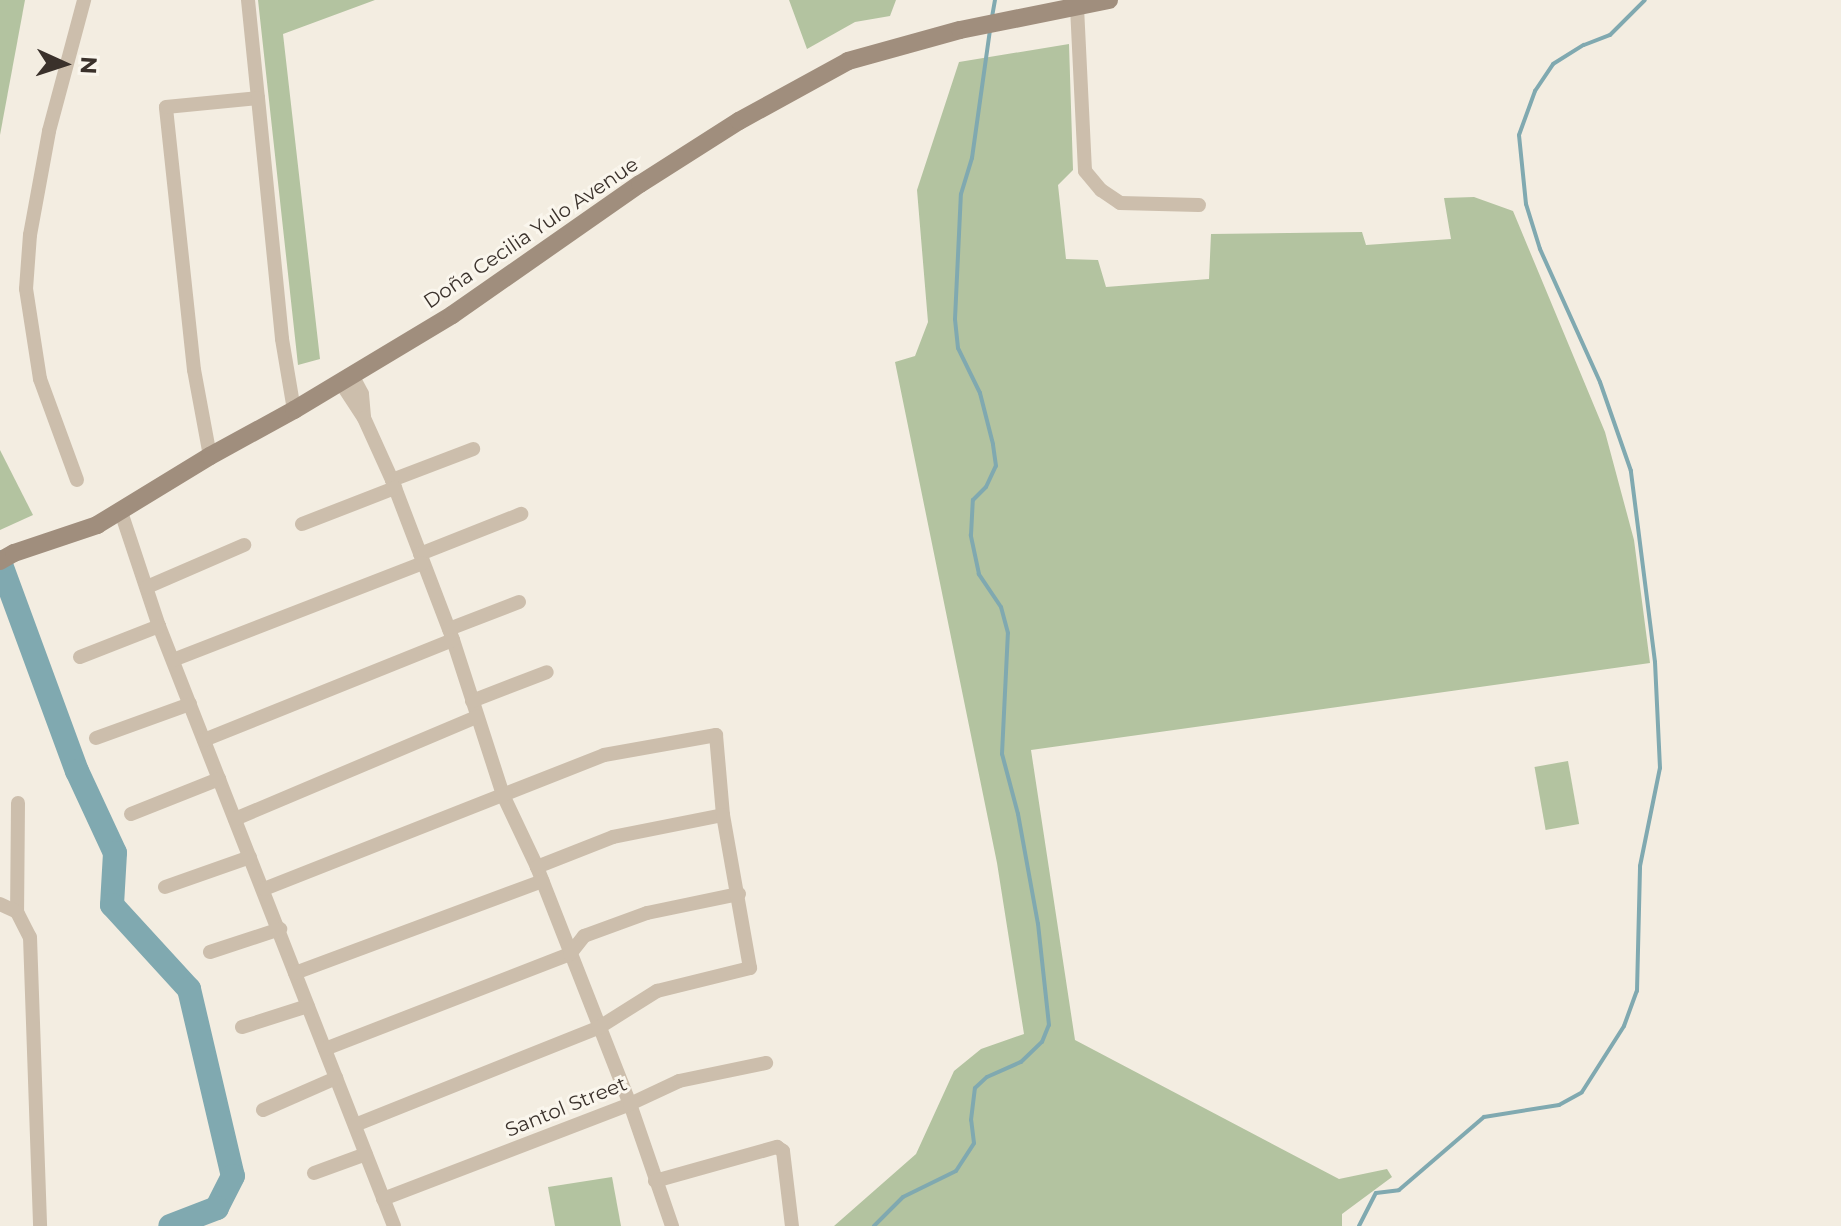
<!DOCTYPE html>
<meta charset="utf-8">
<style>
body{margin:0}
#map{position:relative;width:1841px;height:1226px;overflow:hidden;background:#f3ede1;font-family:Montserrat,sans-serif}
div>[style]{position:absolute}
.green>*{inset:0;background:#b3c3a0;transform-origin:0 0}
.stream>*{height:4px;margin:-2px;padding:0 2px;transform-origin:2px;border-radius:2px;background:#80a9b0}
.river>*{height:24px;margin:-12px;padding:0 12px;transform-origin:12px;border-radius:12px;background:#80a9b0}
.minor>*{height:14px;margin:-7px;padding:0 7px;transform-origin:7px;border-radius:7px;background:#ccbeac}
.secondary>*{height:18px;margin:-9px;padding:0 9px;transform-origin:9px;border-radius:9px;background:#a08e7d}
span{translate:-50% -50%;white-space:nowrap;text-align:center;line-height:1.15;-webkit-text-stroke:6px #faf6ed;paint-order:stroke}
.street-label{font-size:20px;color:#3a312b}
.north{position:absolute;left:24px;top:24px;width:80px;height:80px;-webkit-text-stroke:6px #faf6ed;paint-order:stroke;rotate:93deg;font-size:22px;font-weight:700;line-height:32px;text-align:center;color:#3a312b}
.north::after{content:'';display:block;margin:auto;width:28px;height:36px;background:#3a312b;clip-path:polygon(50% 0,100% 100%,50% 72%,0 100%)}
</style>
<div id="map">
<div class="green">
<div style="clip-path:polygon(0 0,25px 0,0 135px)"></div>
<div style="clip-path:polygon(258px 0,375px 0,283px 34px,320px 359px,298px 365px)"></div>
<div style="clip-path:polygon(789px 0,896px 0,890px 16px,855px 22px,807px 49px)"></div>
<div style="clip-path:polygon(1069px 44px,1073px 170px,1058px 185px,1066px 259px,1098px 260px,1106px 287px,1209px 279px,1211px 234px,1362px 232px,1366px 245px,1451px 239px,1444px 198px,1474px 197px,1513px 211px,1605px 432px,1634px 540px,1650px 663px,1031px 750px,1075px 1040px,1339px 1179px,1387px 1169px,1392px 1177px,1342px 1214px,1342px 1226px,834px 1226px,916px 1154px,954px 1071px,981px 1049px,1024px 1034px,997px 863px,895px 362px,915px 356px,928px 322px,917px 190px,959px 62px)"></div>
<div style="clip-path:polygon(0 450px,33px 515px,0 530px)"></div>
<div style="left:1568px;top:761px;width:64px;height:34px;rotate:80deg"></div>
<div style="clip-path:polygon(612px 1177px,621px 1226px,555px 1226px,548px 1187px)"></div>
</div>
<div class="stream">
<div style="left:992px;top:17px;width:17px;rotate:-80deg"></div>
<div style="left:874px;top:1226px;width:41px;rotate:-45deg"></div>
<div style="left:903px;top:1197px;width:59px;rotate:-26.1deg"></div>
<div style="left:956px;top:1171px;width:33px;rotate:-57deg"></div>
<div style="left:974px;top:1143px;width:23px;rotate:-97deg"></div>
<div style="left:971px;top:1120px;width:32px;rotate:-83deg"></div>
<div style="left:975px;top:1088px;width:16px;rotate:-43deg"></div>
<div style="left:987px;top:1077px;width:37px;rotate:-24deg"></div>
<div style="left:1021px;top:1062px;width:29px;rotate:-44deg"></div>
<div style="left:1042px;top:1042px;width:18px;rotate:-68deg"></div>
<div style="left:1049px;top:1025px;width:102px;rotate:-96.2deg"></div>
<div style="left:1038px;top:924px;width:112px;rotate:-100.3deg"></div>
<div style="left:1018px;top:814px;width:62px;rotate:-104.9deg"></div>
<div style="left:1002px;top:754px;width:121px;rotate:-87.2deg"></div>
<div style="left:1008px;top:633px;width:27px;rotate:-105deg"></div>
<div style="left:1001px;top:607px;width:40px;rotate:-124deg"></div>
<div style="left:979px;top:574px;width:40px;rotate:-102deg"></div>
<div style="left:971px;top:535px;width:35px;rotate:-87deg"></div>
<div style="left:973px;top:500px;width:18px;rotate:-45deg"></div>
<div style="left:986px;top:487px;width:23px;rotate:-65deg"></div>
<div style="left:996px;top:466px;width:22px;rotate:-98deg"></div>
<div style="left:993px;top:444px;width:53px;rotate:-104.3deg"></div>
<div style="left:980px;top:393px;width:50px;rotate:-116.1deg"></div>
<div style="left:958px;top:348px;width:29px;rotate:-96deg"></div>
<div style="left:955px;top:319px;width:125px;rotate:-87.3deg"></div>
<div style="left:961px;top:194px;width:38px;rotate:-73deg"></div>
<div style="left:972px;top:158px;width:129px;rotate:-82deg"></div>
<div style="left:1359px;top:1226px;width:37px;rotate:-63deg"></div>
<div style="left:1376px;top:1193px;width:23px;rotate:-7deg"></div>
<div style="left:1399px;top:1190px;width:112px;rotate:-40.7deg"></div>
<div style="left:1484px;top:1117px;width:76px;rotate:-9.1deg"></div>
<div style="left:1559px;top:1105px;width:26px;rotate:-29deg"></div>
<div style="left:1582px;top:1092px;width:78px;rotate:-57.5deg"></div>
<div style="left:1624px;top:1026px;width:37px;rotate:-70deg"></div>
<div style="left:1637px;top:991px;width:125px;rotate:-88.6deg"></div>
<div style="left:1640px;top:866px;width:100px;rotate:-78.5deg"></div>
<div style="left:1660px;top:768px;width:106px;rotate:-92.7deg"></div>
<div style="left:1655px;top:662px;width:193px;rotate:-97.2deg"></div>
<div style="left:1631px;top:471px;width:94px;rotate:-109.2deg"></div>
<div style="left:1600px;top:382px;width:146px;rotate:-114.3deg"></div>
<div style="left:1540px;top:249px;width:47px;rotate:-107.3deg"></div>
<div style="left:1526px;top:204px;width:69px;rotate:-95.8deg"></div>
<div style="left:1519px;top:135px;width:47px;rotate:-70deg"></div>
<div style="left:1535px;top:91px;width:32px;rotate:-56deg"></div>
<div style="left:1553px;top:64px;width:36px;rotate:-32deg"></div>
<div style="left:1584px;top:45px;width:28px;rotate:-21deg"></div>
<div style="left:1610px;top:35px;width:49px;rotate:-45deg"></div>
</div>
<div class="river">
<div style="left:0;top:562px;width:223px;rotate:69.8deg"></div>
<div style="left:77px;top:771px;width:90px;rotate:65.1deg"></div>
<div style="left:115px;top:853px;width:52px;rotate:93.3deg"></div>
<div style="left:112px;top:905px;width:114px;rotate:47.5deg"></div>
<div style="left:189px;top:989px;width:192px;rotate:76.8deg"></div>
<div style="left:233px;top:1176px;width:36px;rotate:117deg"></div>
<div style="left:217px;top:1208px;width:50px;rotate:159deg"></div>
</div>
<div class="minor">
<div style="left:248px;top:0;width:99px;rotate:84.2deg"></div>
<div style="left:1077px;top:7px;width:164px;rotate:87.2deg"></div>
<div style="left:1085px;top:171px;width:25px;rotate:50deg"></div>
<div style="left:1101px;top:190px;width:23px;rotate:34deg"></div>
<div style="left:1120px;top:203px;width:79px;rotate:1.5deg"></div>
<div style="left:352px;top:375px;width:21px;rotate:62deg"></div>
<div style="left:362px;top:394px;width:23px;rotate:85deg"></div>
<div style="left:341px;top:383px;width:42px;rotate:56.7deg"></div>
<div style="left:364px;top:418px;width:68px;rotate:65.7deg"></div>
<div style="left:392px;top:480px;width:171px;rotate:69.1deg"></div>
<div style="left:453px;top:640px;width:163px;rotate:72.1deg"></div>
<div style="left:503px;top:795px;width:80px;rotate:64.7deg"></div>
<div style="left:537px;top:867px;width:255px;rotate:68.6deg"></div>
<div style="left:630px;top:1104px;width:129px;rotate:71deg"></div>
<div style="left:210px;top:456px;width:87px;rotate:-100.5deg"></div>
<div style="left:194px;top:370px;width:264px;rotate:-96.1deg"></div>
<div style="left:166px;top:107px;width:92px;rotate:-5.6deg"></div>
<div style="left:258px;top:98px;width:242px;rotate:84.3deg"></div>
<div style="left:282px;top:339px;width:72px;rotate:80.4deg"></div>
<div style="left:77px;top:480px;width:108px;rotate:-110.1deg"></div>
<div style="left:40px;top:379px;width:91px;rotate:-98.8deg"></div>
<div style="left:26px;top:289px;width:54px;rotate:-85.8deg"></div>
<div style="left:30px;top:235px;width:106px;rotate:-79.6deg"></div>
<div style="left:49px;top:131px;width:136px;rotate:-75deg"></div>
<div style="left:392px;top:480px;width:87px;rotate:-20.9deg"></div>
<div style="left:121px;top:512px;width:120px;rotate:71.6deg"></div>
<div style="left:159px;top:626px;width:644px;rotate:68.61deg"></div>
<div style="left:302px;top:524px;width:100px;rotate:-21.2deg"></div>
<div style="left:420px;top:554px;width:109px;rotate:-21.6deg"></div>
<div style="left:147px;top:587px;width:106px;rotate:-23.4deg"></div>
<div style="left:449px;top:629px;width:75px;rotate:-21.1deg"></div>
<div style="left:80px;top:657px;width:85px;rotate:-21.4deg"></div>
<div style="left:173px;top:660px;width:268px;rotate:-21.2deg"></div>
<div style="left:472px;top:701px;width:80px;rotate:-21.1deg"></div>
<div style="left:96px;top:738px;width:100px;rotate:-19.9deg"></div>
<div style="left:204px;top:740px;width:268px;rotate:-21.9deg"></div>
<div style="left:18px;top:803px;width:109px;rotate:90.5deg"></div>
<div style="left:17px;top:912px;width:28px;rotate:63deg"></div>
<div style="left:30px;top:937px;width:289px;rotate:88deg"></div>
<div style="left:131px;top:814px;width:95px;rotate:-21.7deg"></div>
<div style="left:235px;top:819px;width:263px;rotate:-22.9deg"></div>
<div style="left:165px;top:887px;width:90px;rotate:-19.4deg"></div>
<div style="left:264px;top:889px;width:365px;rotate:-21.5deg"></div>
<div style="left:604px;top:755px;width:114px;rotate:-10.1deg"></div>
<div style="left:716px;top:735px;width:80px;rotate:85deg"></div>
<div style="left:723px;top:815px;width:112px;rotate:168.7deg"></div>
<div style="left:613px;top:837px;width:82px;rotate:158.5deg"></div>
<div style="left:0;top:904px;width:19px;rotate:25deg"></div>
<div style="left:210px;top:952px;width:74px;rotate:-18.2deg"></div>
<div style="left:295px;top:973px;width:264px;rotate:-20.4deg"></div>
<div style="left:242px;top:1027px;width:69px;rotate:-17.7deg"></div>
<div style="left:325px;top:1049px;width:263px;rotate:-21.2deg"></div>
<div style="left:570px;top:954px;width:23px;rotate:-52deg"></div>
<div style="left:584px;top:936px;width:67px;rotate:-20.1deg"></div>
<div style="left:647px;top:913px;width:94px;rotate:-11.7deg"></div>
<div style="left:263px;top:1110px;width:80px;rotate:-23.7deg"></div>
<div style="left:355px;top:1125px;width:262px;rotate:-21.8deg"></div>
<div style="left:598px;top:1028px;width:70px;rotate:-32.1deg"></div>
<div style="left:657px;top:991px;width:96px;rotate:-13.9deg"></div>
<div style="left:750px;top:968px;width:155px;rotate:-100deg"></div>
<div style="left:314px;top:1173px;width:55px;rotate:-20.1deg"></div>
<div style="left:655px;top:1181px;width:127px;rotate:-15.6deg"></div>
<div style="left:777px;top:1147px;width:7px;rotate:34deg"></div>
<div style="left:783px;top:1151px;width:76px;rotate:83.2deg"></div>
<div style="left:383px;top:1199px;width:265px;rotate:-21deg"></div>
<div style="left:630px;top:1104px;width:54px;rotate:-25.1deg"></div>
<div style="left:679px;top:1081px;width:89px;rotate:-11.7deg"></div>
</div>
<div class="secondary">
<div style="left:0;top:561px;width:16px;rotate:-30deg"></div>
<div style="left:14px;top:553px;width:88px;rotate:-18.6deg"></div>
<div style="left:97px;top:525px;width:132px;rotate:-31.4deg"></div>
<div style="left:210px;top:456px;width:96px;rotate:-28.7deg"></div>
<div style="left:294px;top:410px;width:184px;rotate:-31deg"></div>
<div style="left:452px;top:315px;width:229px;rotate:-34.9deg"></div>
<div style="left:640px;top:184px;width:117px;rotate:-32.5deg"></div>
<div style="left:739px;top:121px;width:124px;rotate:-28.8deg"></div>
<div style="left:848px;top:61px;width:116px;rotate:-15.5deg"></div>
<div style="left:960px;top:30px;width:152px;rotate:-11.4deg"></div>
</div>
<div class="street-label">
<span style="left:531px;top:233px;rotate:-34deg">Doña Cecilia Yulo Avenue</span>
<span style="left:566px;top:1107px;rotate:-22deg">Santol Street</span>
</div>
<div class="north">N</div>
</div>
